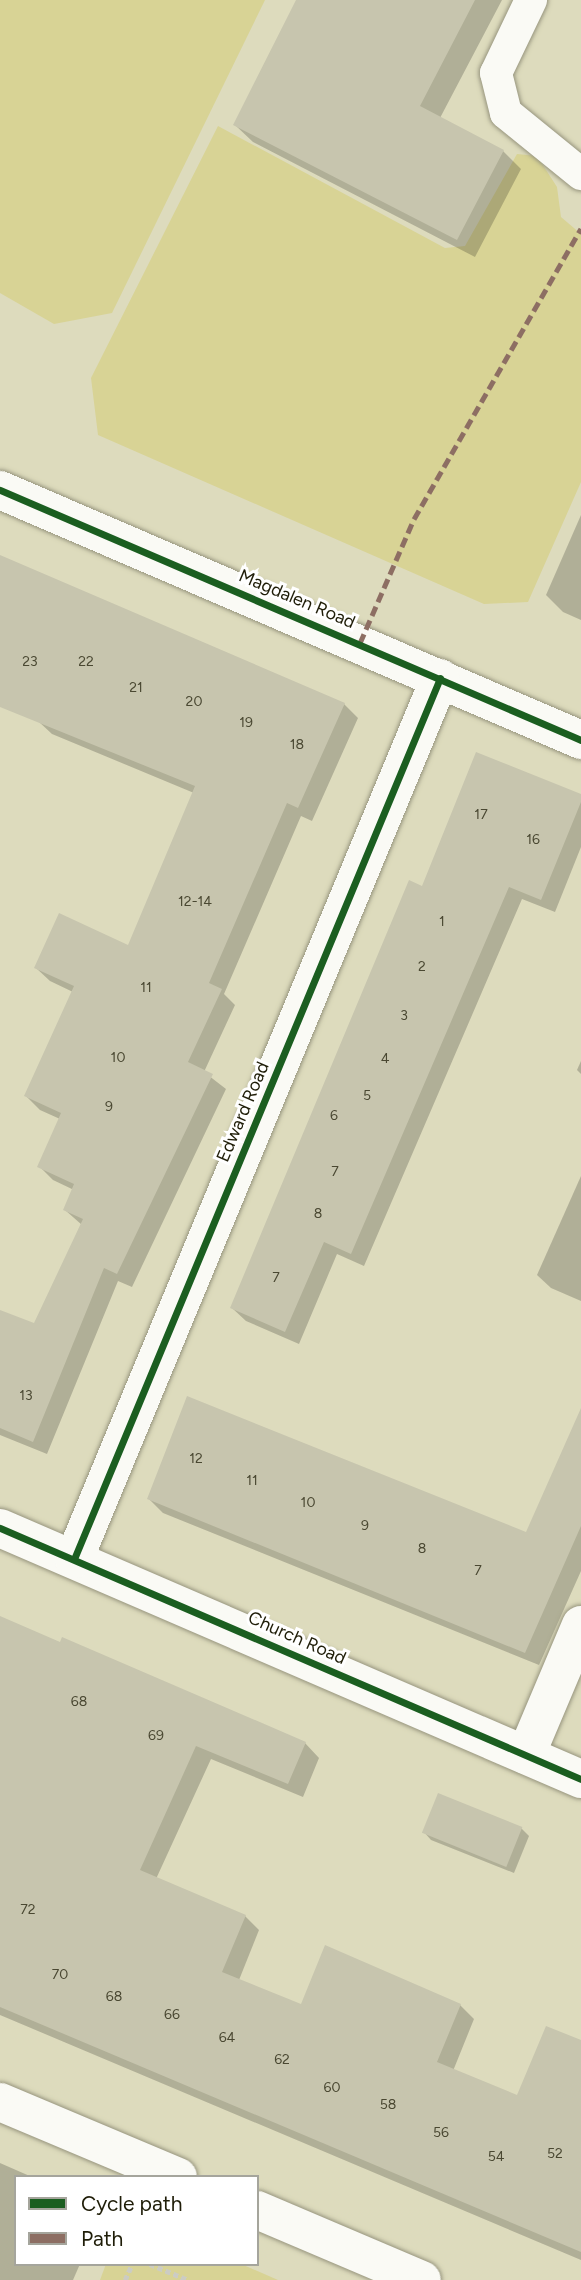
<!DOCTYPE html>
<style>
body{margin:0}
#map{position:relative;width:581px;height:2280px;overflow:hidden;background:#dddbbd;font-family:Figtree,sans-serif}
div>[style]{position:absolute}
.green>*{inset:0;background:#d8d395}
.shadow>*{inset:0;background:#0003}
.building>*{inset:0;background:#c7c5ae;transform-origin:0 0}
.path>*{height:4.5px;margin-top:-2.25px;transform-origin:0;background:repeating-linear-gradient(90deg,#ccccc3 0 5px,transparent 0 8.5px)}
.roads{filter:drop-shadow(0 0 2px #97957e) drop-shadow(0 0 2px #97957e)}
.lane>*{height:32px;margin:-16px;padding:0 16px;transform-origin:16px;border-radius:16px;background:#fafaf5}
.street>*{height:38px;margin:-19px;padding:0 19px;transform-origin:19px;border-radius:19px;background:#fafaf5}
.quiet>*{height:5px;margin-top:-2.5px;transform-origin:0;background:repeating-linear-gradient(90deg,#8d6e63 0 10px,transparent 0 15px)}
.cycleway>*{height:7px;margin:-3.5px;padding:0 3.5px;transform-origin:3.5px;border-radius:3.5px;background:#1b5e20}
span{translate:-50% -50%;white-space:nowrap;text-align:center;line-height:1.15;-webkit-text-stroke:6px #fff;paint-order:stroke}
.number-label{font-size:14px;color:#4a4832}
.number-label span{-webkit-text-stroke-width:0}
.street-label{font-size:18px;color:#1f1d08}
.legend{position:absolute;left:14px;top:2175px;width:245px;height:91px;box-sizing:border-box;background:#fff;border:2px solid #a5a59c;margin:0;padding:9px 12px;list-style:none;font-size:21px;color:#1f1d08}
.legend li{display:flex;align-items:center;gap:14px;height:35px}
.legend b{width:35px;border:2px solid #a5a59c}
</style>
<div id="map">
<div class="green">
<div style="clip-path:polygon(0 0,265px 0,112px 313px,54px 324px,0 293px)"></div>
<div style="clip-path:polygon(218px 126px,445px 248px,465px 246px,517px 154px,537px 156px,557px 187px,561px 217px,581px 234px,581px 482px,528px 602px,484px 604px,98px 435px,91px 378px)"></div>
<div style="clip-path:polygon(106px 2264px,241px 2264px,278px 2280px,100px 2280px)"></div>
</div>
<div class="shadow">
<div style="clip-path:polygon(298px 0,502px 0,440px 118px,503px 151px,521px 169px,475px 257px,253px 142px,235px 125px)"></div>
<div style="clip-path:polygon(581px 515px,581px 620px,563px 612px,546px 595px)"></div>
<div style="clip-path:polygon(0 556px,344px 704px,358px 718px,312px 821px,301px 816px,224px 994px,235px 1005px,204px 1072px,226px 1089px,132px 1287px,118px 1281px,47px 1454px,0 1435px,0 1311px,35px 1326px,82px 1225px,65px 1210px,74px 1190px,53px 1180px,39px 1166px,60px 1119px,40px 1110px,26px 1096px,73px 992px,50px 981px,36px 968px,128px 948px,194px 793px,52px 734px,38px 721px,0 701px)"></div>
<div style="clip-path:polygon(581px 796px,581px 847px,555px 912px,522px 899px,364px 1266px,337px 1254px,299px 1344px,246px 1321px,232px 1308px,423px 888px)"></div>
<div style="clip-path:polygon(581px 1061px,581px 1074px,577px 1070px)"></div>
<div style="clip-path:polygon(581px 1176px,581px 1301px,551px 1288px,537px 1275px)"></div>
<div style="clip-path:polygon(581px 1444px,581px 1571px,539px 1665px,163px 1513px,149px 1499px,527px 1534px)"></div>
<div style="clip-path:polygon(0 1618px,305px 1743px,319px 1758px,303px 1797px,211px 1759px,156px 1879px,245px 1916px,259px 1930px,239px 1980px,302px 2006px,460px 2005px,474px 2019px,453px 2071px,518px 2097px,581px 2044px,581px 2260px,0 2015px)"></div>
<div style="clip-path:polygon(521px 1828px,529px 1836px,514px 1873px,431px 1840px,424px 1832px)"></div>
<div style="clip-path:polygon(0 2163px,32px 2177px,16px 2177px,16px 2264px,80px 2264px,73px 2280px,0 2280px)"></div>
</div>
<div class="building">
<div style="clip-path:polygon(296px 0,475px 0,420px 106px,504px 150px,457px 240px,233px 125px)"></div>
<div style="clip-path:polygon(0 555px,345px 703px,298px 808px,287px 803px,209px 983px,222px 989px,188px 1062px,213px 1074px,117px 1274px,104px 1268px,33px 1442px,0 1428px,0 1310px,34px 1323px,83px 1219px,63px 1210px,74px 1184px,37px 1167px,61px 1113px,24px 1096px,74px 986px,34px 968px,59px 913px,128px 945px,195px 786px,0 707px)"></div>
<div style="clip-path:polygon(476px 752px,581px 794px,581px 802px,541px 900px,509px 887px,351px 1254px,324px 1242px,285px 1332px,230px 1308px,409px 880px,422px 886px)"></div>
<div style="clip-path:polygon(187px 1396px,526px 1532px,581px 1408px,581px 1526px,525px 1653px,147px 1499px)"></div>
<div style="clip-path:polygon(0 1616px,60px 1642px,62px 1637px,306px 1742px,288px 1784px,196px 1746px,140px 1870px,246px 1915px,222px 1972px,301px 2004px,325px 1945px,461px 2004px,437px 2062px,517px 2095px,546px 2026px,581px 2040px,581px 2252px,0 2007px)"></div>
<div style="left:438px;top:1793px;width:91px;height:43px;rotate:22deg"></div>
</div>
<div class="path">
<div style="left:150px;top:2264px;width:41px;rotate:22.8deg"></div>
<div style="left:125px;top:2280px;width:17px;rotate:-66deg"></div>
</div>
<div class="roads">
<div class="lane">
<div style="left:531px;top:0;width:81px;rotate:115.6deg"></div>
<div style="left:496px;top:73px;width:41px;rotate:76deg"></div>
<div style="left:506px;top:113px;width:97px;rotate:39.1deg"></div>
</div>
<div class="street">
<div style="left:0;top:490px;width:633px;rotate:23.28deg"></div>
<div style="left:0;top:1528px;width:633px;rotate:23.37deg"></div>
<div style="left:74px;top:1559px;width:954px;rotate:-67.44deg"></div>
<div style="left:526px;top:1755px;width:141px;rotate:-67.1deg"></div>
<div style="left:0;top:2102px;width:193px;rotate:22.8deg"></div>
<div style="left:257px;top:2210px;width:179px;rotate:23deg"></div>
</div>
</div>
<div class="quiet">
<div style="left:360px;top:643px;width:135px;rotate:-66.5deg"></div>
<div style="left:414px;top:519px;width:335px;rotate:-60.1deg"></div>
</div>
<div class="cycleway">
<div style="left:0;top:490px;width:633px;rotate:23.28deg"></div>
<div style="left:0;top:1528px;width:633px;rotate:23.37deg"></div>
<div style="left:74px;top:1559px;width:954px;rotate:-67.44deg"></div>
</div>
<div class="number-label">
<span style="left:30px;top:662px">23</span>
<span style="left:86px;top:662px">22</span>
<span style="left:136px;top:688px">21</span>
<span style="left:194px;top:702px">20</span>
<span style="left:246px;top:723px">19</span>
<span style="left:297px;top:745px">18</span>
<span style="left:481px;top:815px">17</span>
<span style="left:533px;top:840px">16</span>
<span style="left:195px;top:902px">12-14</span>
<span style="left:442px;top:922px">1</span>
<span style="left:422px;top:967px">2</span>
<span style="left:146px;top:988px">11</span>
<span style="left:404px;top:1016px">3</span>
<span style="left:118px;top:1058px">10</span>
<span style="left:385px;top:1059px">4</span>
<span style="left:367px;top:1096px">5</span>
<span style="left:109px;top:1107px">9</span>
<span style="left:334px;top:1116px">6</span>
<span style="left:335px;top:1172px">7</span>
<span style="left:318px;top:1214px">8</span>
<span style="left:276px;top:1278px">7</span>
<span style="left:26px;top:1396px">13</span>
<span style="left:196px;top:1459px">12</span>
<span style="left:252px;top:1481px">11</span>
<span style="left:308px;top:1503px">10</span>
<span style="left:365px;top:1526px">9</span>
<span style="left:422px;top:1549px">8</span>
<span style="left:478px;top:1571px">7</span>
<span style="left:79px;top:1702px">68</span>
<span style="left:156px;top:1736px">69</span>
<span style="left:28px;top:1910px">72</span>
<span style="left:60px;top:1975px">70</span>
<span style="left:114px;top:1997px">68</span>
<span style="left:172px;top:2015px">66</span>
<span style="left:227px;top:2038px">64</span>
<span style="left:282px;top:2060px">62</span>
<span style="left:332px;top:2088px">60</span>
<span style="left:388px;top:2105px">58</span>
<span style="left:441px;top:2133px">56</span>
<span style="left:555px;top:2154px">52</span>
<span style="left:496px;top:2157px">54</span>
</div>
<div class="street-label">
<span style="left:297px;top:599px;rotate:23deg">Magdalen Road</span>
<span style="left:243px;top:1112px;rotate:-67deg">Edward Road</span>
<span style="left:297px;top:1638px;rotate:24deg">Church Road</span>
</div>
<ul class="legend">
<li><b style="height:9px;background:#1b5e20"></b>Cycle path</li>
<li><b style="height:9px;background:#8d6e63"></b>Path</li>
</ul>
</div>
